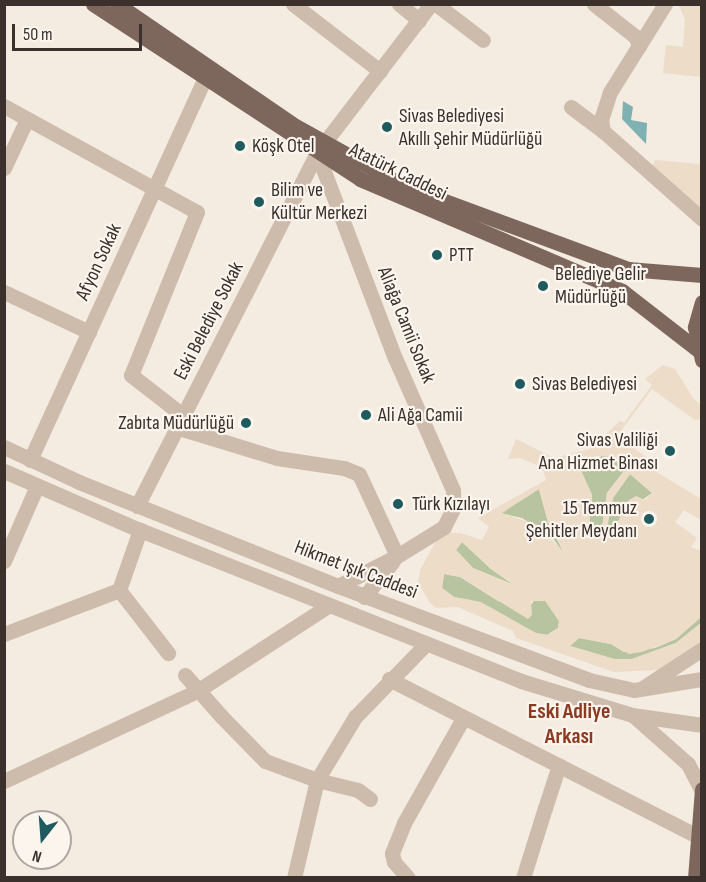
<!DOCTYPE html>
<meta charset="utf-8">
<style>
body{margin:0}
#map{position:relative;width:706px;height:882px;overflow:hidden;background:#f4ebe1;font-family:"Sofia Sans Condensed",sans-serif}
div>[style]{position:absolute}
.green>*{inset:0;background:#b8c4a0}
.plaza>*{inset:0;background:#ecdcc8}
.water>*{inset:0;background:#7fb0b2}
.pedestrian>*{height:15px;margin:-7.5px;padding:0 7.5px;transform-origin:7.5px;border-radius:7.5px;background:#cdbbac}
.minor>*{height:15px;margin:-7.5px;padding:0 7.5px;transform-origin:7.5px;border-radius:7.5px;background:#cdbbac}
.tertiary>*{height:15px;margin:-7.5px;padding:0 7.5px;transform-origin:7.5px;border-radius:7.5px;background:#cdbbac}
.primary>*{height:15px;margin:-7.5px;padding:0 7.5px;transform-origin:7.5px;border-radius:7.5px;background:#7d675c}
.dots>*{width:16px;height:16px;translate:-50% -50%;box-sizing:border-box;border:3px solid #fbf5ee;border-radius:50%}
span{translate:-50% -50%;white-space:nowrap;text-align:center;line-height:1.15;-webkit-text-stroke:4.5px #fbf5ee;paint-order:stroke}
.poi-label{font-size:20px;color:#3b302b}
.left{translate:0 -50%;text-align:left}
.right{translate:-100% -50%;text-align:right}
.street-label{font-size:20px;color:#3b302b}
.quarter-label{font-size:22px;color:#8c3b22;font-weight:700}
.frame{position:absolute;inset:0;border:6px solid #3b302b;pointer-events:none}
.north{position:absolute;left:12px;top:810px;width:60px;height:60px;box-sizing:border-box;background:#fbf5ee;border:2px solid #aea6a0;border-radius:50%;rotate:197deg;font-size:16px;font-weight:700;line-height:24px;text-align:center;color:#3b302b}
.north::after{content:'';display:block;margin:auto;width:21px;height:27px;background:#1f5a5e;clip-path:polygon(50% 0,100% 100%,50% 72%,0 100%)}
.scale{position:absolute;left:12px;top:24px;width:130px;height:27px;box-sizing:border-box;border:3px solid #3b302b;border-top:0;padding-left:8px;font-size:18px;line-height:21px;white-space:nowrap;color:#3b302b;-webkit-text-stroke:4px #fbf5ee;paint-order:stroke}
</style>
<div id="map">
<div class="green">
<div style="clip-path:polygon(605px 455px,627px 467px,607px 493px,602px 528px,596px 531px,589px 526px,592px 495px,578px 464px)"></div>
<div style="clip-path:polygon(630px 474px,652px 493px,622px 514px,614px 529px,607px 527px,613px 498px)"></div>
<div style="clip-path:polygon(539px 489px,548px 522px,565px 555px,552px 537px,522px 518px,501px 513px)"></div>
<div style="clip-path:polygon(462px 542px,491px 569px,514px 585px,473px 568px,456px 550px)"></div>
<div style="clip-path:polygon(444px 574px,460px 577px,498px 601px,529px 608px,535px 599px,546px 601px,559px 621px,558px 628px,547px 635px,536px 633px,470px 600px,454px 597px,442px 588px)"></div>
<div style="clip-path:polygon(701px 617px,701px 623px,676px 643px,632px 659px,614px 659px,570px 646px,579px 638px,611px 644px,624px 652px,655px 648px,676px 639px)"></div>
</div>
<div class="plaza">
<div style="clip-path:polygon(679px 5px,701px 5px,701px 77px,663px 73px,666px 45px,683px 47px,685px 20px)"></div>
<div style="clip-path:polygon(701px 153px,701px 214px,651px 169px,655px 160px,700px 164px)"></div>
<div style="clip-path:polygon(evenodd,663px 365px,675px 369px,693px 398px,701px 405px,701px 419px,695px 420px,652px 389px,617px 436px,658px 466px,655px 471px,701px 499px,701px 520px,684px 510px,675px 522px,697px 538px,691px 547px,701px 551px,701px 617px,676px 639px,642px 652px,629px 654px,611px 644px,579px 638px,570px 646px,614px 659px,632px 659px,676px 643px,701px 623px,701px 644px,658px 670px,614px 672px,516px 638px,513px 631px,458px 607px,436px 608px,430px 603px,418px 582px,420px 570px,436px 541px,446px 533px,460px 533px,482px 540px,489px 527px,478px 518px,546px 480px,542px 467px,520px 458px,508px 459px,516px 439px,554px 458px,590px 449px,620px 421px,624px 423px,652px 385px,645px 379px,663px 365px,596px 456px,614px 457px,627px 467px,607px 493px,602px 528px,596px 531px,589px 526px,592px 495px,578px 464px,596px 456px,663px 365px,630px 474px,652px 493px,645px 500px,636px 496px,629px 500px,614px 529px,607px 527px,613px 498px,630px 474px,663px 365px,539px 489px,548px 522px,565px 553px,537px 525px,502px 513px,539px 489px,663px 365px,462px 542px,491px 569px,513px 585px,473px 568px,456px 550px,462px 542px,663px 365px,444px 574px,460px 577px,528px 619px,532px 615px,531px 601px,545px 601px,559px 621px,558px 628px,547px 635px,536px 633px,481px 602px,454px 597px,442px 588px,444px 574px)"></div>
</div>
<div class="water">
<div style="clip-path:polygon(623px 101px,633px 107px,631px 120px,647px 123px,646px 144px,622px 119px)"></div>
</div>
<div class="pedestrian">
<div style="left:293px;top:4px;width:110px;rotate:37.6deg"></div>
<div style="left:399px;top:4px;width:26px;rotate:39deg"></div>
<div style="left:436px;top:4px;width:59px;rotate:37.5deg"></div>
<div style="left:4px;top:106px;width:220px;rotate:28.8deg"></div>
<div style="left:197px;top:212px;width:176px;rotate:112deg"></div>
<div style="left:131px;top:375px;width:68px;rotate:37.9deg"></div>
<div style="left:571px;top:107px;width:40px;rotate:37deg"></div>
<div style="left:318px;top:151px;width:185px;rotate:-52.5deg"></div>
<div style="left:4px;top:168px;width:54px;rotate:-64.9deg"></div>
<div style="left:4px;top:561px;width:82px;rotate:-66.3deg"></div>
<div style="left:119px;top:590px;width:80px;rotate:52.1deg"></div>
<div style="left:185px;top:675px;width:55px;rotate:48.7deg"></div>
<div style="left:317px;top:780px;width:42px;rotate:13.7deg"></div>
<div style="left:358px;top:790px;width:15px;rotate:37deg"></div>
<div style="left:545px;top:808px;width:45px;rotate:-72deg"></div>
</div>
<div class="minor">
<div style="left:594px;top:4px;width:53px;rotate:38.2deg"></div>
<div style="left:636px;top:37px;width:10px;rotate:73deg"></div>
<div style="left:665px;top:4px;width:104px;rotate:122deg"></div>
<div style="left:610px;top:92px;width:28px;rotate:108deg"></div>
<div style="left:601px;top:119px;width:12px;rotate:81deg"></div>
<div style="left:603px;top:131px;width:132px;rotate:41.6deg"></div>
<div style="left:317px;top:153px;width:219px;rotate:69.2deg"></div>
<div style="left:395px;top:358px;width:144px;rotate:66.3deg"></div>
<div style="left:453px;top:490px;width:17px;rotate:87deg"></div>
<div style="left:454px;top:507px;width:22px;rotate:117deg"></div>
<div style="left:444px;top:527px;width:55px;rotate:148.3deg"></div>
<div style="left:397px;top:556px;width:66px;rotate:153deg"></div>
<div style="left:4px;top:292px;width:94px;rotate:25.2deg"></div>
<div style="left:179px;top:428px;width:102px;rotate:17deg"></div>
<div style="left:277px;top:458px;width:68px;rotate:8.5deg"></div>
<div style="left:344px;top:468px;width:16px;rotate:22deg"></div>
<div style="left:359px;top:474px;width:90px;rotate:65.1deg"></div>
<div style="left:30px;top:460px;width:418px;rotate:-65.4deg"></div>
<div style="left:137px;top:506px;width:396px;rotate:-63deg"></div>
<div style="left:364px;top:597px;width:46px;rotate:-51.1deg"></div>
<div style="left:4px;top:634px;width:123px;rotate:-20.9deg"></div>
<div style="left:119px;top:590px;width:64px;rotate:-70.7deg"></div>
<div style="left:389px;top:679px;width:343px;rotate:27deg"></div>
<div style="left:221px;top:716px;width:63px;rotate:45.6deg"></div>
<div style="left:265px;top:761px;width:55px;rotate:20.1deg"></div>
<div style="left:294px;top:878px;width:101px;rotate:-76.8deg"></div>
<div style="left:317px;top:780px;width:74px;rotate:-58.9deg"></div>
<div style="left:355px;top:717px;width:102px;rotate:-45.8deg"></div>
<div style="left:408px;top:878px;width:21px;rotate:-131deg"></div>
<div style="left:394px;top:862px;width:9px;rotate:-103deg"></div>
<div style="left:392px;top:853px;width:32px;rotate:-68deg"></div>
<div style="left:404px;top:823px;width:118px;rotate:-60.6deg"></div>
<div style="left:523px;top:878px;width:73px;rotate:-72.6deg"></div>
</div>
<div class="tertiary">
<div style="left:4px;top:447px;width:83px;rotate:25deg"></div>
<div style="left:79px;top:482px;width:279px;rotate:21.9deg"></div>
<div style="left:338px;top:586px;width:268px;rotate:20.5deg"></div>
<div style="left:589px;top:680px;width:46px;rotate:12.5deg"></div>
<div style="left:634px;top:690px;width:69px;rotate:-9.2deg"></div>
<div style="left:4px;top:471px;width:148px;rotate:23.5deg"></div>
<div style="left:140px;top:530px;width:410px;rotate:21.6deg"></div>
<div style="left:521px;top:681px;width:116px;rotate:17deg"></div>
<div style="left:632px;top:715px;width:71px;rotate:8.1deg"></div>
<div style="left:644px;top:687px;width:69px;rotate:-33.2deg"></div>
<div style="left:635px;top:717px;width:71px;rotate:41.6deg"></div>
<div style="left:688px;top:764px;width:29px;rotate:63deg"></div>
<div style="left:4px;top:781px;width:213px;rotate:-25deg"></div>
<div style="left:197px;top:691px;width:156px;rotate:-33deg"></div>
</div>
<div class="primary">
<div style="left:93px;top:4px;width:319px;rotate:33.2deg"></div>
<div style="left:360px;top:179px;width:285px;rotate:23.1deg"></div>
<div style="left:622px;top:291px;width:96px;rotate:37.8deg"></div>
<div style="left:117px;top:4px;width:212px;rotate:34.4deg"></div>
<div style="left:292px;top:124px;width:128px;rotate:29deg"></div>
<div style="left:404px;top:186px;width:239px;rotate:20.3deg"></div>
<div style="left:628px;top:269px;width:74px;rotate:4.6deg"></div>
<div style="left:702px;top:302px;width:26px;rotate:106deg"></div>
<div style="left:695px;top:327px;width:34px;rotate:78deg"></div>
<div style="left:695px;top:878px;width:89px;rotate:-85.5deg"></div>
</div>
<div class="dots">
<div style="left:387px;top:127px;background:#1f5a5e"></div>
<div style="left:240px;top:146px;background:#1f5a5e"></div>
<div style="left:259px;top:202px;background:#1f5a5e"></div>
<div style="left:437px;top:255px;background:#1f5a5e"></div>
<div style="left:543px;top:286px;background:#1f5a5e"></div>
<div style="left:520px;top:384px;background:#1f5a5e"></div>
<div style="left:366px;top:415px;background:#1f5a5e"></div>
<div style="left:246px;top:423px;background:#1f5a5e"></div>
<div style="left:670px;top:451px;background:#1f5a5e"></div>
<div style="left:398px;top:504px;background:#1f5a5e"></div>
<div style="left:649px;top:519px;background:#1f5a5e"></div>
</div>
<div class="poi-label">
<span class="left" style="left:399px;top:128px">Sivas Belediyesi<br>Akıllı Şehir Müdürlüğü</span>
<span class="left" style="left:252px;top:146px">Köşk Otel</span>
<span class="left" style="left:271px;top:202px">Bilim ve<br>Kültür Merkezi</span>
<span class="left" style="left:449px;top:255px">PTT</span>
<span class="left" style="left:555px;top:286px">Belediye Gelir<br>Müdürlüğü</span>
<span class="left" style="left:532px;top:384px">Sivas Belediyesi</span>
<span class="left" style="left:378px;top:415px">Ali Ağa Camii</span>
<span class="right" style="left:234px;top:423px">Zabıta Müdürlüğü</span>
<span class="right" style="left:658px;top:452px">Sivas Valiliği<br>Ana Hizmet Binası</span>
<span class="left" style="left:412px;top:504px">Türk Kızılayı</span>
<span class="right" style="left:637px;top:520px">15 Temmuz<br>Şehitler Meydanı</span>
</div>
<div class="street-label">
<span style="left:398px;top:172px;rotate:26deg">Atatürk Caddesi</span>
<span style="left:99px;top:262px;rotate:-65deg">Afyon Sokak</span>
<span style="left:209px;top:321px;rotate:-63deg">Eski Belediye Sokak</span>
<span style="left:406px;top:325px;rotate:68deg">Aliağa Camii Sokak</span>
<span style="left:356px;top:570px;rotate:21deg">Hikmet Işık Caddesi</span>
</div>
<div class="quarter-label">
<span style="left:569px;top:724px">Eski Adliye<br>Arkası</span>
</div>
<div class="frame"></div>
<div class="north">N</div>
<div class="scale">50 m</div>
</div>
